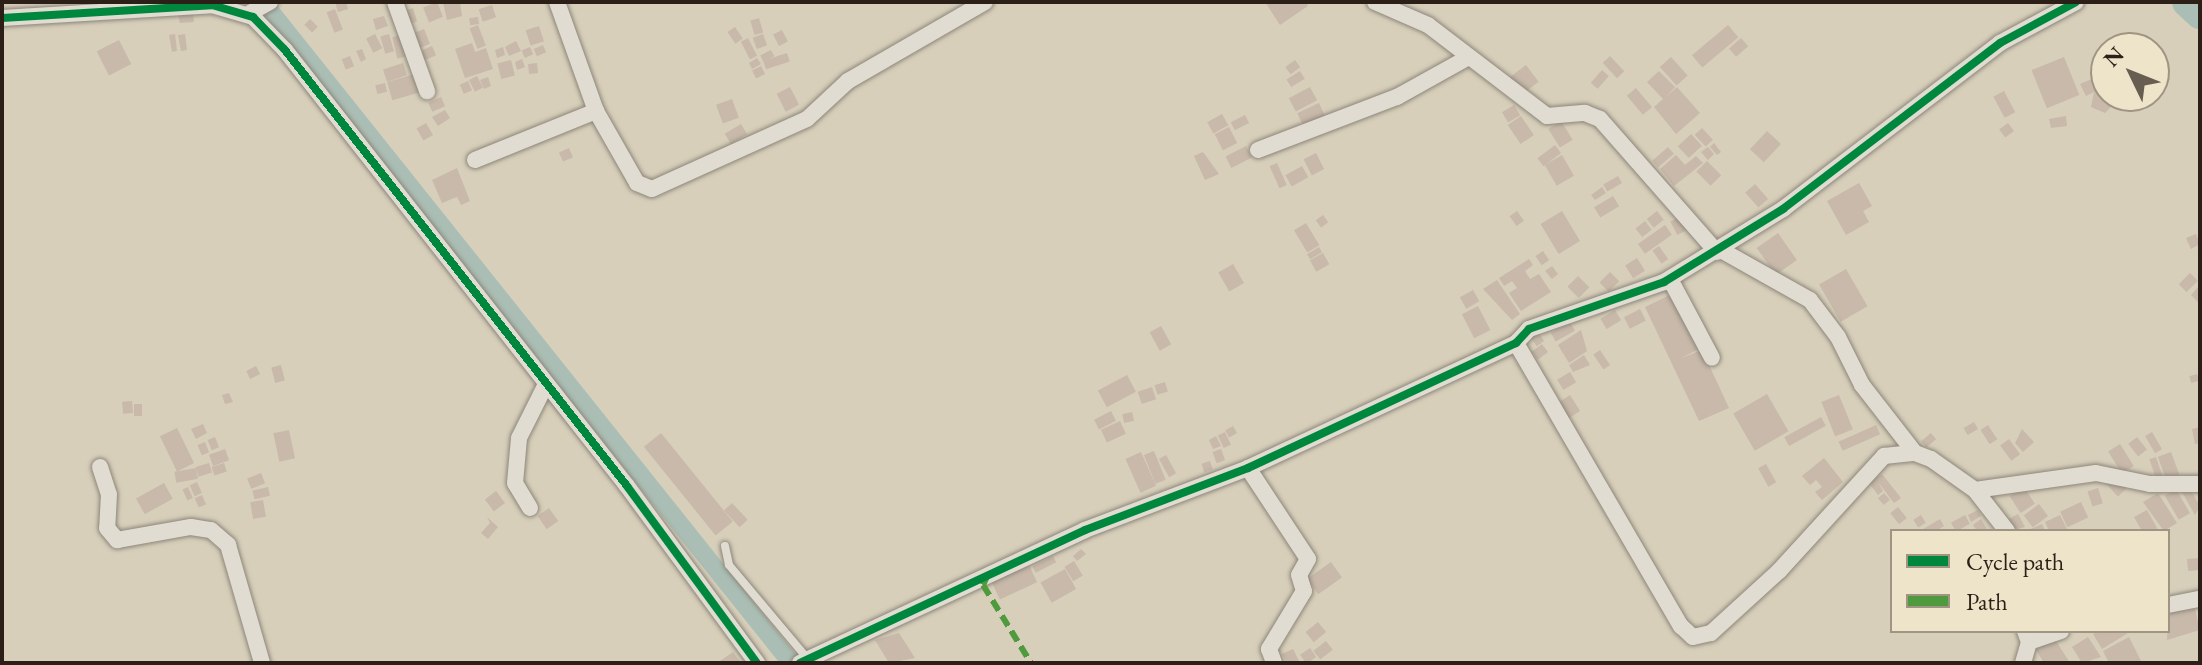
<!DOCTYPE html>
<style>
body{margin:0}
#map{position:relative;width:2202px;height:665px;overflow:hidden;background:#d7cfba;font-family:"EB Garamond",serif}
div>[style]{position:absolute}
.canal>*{height:18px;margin:-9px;padding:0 9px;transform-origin:9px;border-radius:9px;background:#aabeb5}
.river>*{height:30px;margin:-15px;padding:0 15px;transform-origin:15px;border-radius:15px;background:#aabeb5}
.building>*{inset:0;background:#c8b9aa;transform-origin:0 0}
.roads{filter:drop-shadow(0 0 2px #8d867a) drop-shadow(0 0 2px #8d867a)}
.service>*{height:8px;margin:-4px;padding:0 4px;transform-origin:4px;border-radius:4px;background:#e0dcd1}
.minor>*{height:16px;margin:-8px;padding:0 8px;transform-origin:8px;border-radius:8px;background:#e0dcd1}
.quiet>*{height:6px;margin-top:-3px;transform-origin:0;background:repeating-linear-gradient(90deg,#4f9a3d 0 12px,transparent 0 18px)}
.cycleway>*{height:8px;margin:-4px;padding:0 4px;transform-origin:4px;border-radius:4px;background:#00873e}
span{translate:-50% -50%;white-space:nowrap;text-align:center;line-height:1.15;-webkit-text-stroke:7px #ede4ca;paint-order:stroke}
.frame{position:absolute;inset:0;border:4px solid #2b1f17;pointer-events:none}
.legend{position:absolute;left:1890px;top:529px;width:280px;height:104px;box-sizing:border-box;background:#ede4ca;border:2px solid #9f9582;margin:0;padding:10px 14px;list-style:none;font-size:24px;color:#2b1f17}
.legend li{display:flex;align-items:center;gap:16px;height:40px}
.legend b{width:40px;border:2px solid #9f9582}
.north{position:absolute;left:2090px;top:32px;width:80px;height:80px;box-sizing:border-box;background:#ede4ca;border:2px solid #9f9582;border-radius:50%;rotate:313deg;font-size:22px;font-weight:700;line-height:32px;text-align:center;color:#2b1f17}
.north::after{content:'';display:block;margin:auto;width:28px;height:36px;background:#675d50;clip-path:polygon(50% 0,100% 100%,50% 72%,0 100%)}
</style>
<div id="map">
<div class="canal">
<div style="left:263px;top:2px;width:846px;rotate:51.38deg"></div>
</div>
<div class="river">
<div style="left:2187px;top:2px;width:18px;rotate:43deg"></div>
</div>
<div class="building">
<div style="clip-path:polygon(335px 2px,346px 2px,348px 9px,338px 12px)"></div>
<div style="left:437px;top:2px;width:16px;height:15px;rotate:68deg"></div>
<div style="clip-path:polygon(443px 2px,460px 2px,462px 16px,447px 20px)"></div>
<div style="clip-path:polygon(1265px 2px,1306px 2px,1308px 6px,1280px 25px)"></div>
<div style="left:492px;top:5px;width:13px;height:14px;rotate:72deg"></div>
<div style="left:413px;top:8px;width:14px;height:9px;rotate:73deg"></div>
<div style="left:335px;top:9px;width:22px;height:9px;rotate:69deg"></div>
<div style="clip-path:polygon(193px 13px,194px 22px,180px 23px,178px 15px)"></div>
<div style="clip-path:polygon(384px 16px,388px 26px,376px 30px,373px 19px)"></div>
<div style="left:478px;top:17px;width:7px;height:9px;rotate:82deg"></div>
<div style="left:759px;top:18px;width:15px;height:9px;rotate:74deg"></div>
<div style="left:310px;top:19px;width:11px;height:8px;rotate:45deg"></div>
<div style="left:478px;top:25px;width:22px;height:9px;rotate:69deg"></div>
<div style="left:1728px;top:25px;width:16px;height:47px;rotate:50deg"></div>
<div style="left:539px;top:26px;width:16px;height:14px;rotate:72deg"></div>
<div style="left:735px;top:27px;width:14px;height:9px;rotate:56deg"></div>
<div style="left:424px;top:29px;width:16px;height:17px;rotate:68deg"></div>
<div style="left:782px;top:30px;width:13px;height:10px;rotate:63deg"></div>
<div style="clip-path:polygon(175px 34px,177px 51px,172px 52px,169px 35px)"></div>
<div style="clip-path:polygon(185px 34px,187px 50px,181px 51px,178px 35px)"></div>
<div style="left:375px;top:34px;width:16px;height:10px;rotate:63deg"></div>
<div style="left:389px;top:34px;width:18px;height:9px;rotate:74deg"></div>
<div style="left:406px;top:34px;width:22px;height:14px;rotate:77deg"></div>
<div style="left:763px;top:34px;width:12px;height:11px;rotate:70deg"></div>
<div style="left:748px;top:38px;width:20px;height:8px;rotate:63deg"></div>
<div style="left:1741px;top:38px;width:11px;height:16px;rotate:49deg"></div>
<div style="left:119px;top:40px;width:27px;height:25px;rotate:63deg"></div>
<div style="clip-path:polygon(516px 41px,521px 51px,509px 56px,505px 47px)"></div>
<div style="clip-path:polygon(472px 43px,475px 52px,486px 48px,493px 69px,465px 78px,455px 49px)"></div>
<div style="left:543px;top:45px;width:8px;height:10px;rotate:67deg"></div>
<div style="left:432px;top:46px;width:10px;height:17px;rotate:66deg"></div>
<div style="clip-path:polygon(503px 47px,505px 55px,497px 58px,495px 50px)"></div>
<div style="left:530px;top:47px;width:8px;height:9px;rotate:67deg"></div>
<div style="clip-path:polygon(362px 49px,366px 59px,361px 62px,356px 51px)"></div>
<div style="left:771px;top:50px;width:7px;height:12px;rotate:63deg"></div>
<div style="left:787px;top:53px;width:9px;height:25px;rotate:72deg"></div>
<div style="left:350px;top:56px;width:11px;height:9px;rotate:68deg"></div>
<div style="left:1610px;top:56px;width:21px;height:10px;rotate:47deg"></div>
<div style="left:1671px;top:57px;width:25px;height:15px;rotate:48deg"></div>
<div style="left:2064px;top:57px;width:41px;height:35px;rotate:68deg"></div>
<div style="clip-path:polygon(757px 58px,761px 64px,752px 69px,749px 63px)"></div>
<div style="clip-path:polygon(522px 59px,525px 67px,517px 70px,515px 62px)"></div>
<div style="left:511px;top:60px;width:16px;height:14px;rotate:76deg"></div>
<div style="left:1295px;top:60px;width:9px;height:12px;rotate:54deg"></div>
<div style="left:403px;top:63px;width:13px;height:21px;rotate:72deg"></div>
<div style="left:537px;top:63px;width:10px;height:9px;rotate:84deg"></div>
<div style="left:1526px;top:65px;width:21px;height:21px;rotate:53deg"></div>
<div style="left:761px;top:66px;width:9px;height:10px;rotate:63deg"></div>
<div style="left:1602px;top:70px;width:9px;height:17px;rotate:41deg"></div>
<div style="left:1300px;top:71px;width:9px;height:16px;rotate:58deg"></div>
<div style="clip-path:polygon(1659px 71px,1675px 87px,1666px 97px,1677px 87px,1700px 113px,1676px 134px,1654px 107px,1663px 99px,1647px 82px)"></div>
<div style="left:415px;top:74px;width:19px;height:29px;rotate:74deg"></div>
<div style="left:477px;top:76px;width:13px;height:9px;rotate:63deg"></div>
<div style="clip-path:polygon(488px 77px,491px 86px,484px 89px,480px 80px)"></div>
<div style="clip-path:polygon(2092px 79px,2097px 91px,2112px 96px,2112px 106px,2105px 113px,2091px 107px,2094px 92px,2086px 96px,2080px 84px)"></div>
<div style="left:468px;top:81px;width:10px;height:9px;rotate:66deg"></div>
<div style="left:385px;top:83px;width:9px;height:10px;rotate:77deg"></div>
<div style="left:790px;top:87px;width:20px;height:15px;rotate:63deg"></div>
<div style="left:1310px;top:87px;width:15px;height:24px;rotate:62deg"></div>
<div style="left:1636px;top:88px;width:25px;height:12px;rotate:50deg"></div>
<div style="left:2004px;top:91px;width:24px;height:12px;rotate:62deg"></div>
<div style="left:441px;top:97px;width:10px;height:14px;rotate:66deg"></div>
<div style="left:732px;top:99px;width:20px;height:17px;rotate:70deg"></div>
<div style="left:1319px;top:103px;width:14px;height:24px;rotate:65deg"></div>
<div style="left:1514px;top:105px;width:12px;height:14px;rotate:59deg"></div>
<div style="clip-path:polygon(445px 110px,450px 118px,438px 126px,432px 117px)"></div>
<div style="left:1222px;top:114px;width:13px;height:17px;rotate:61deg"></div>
<div style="left:1245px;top:115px;width:9px;height:16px;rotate:63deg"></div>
<div style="left:1521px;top:116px;width:23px;height:16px;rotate:56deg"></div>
<div style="clip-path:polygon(2066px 116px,2067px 126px,2051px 128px,2049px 119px)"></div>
<div style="left:1561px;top:121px;width:22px;height:15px;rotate:58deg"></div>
<div style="left:426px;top:123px;width:14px;height:11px;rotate:60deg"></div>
<div style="left:2008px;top:123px;width:10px;height:11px;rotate:53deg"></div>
<div style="left:741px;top:124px;width:12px;height:19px;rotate:59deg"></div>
<div style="left:1229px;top:127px;width:18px;height:16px;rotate:63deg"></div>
<div style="left:1702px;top:128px;width:16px;height:10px;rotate:47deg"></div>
<div style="left:1767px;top:131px;width:19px;height:25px;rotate:43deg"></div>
<div style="left:1691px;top:134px;width:16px;height:18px;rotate:47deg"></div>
<div style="clip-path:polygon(1714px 143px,1721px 152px,1717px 155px,1710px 147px)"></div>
<div style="left:1555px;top:145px;width:10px;height:22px;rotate:53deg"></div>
<div style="left:1246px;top:146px;width:13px;height:23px;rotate:63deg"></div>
<div style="left:1668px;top:147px;width:9px;height:21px;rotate:49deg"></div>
<div style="clip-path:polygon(1708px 147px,1714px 154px,1708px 160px,1701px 152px)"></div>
<div style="left:569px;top:148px;width:10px;height:11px;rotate:66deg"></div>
<div style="clip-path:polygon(1203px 152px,1219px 174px,1205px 180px,1194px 156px)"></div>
<div style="left:1316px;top:153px;width:18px;height:14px;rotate:63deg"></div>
<div style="left:1562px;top:155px;width:24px;height:20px;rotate:60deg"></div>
<div style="clip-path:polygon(1676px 155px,1685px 165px,1696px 156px,1703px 163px,1674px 186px,1660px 169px)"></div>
<div style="left:1707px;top:161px;width:20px;height:15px;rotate:45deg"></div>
<div style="left:1277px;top:163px;width:24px;height:8px;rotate:66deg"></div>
<div style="left:1302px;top:166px;width:13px;height:19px;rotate:61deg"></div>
<div style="clip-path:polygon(457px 168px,470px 201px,461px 205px,457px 197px,442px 203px,432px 180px)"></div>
<div style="left:1618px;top:176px;width:8px;height:17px;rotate:60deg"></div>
<div style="clip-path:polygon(1859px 183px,1872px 206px,1863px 211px,1869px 222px,1846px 235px,1827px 201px)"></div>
<div style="left:1755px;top:184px;width:20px;height:13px;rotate:49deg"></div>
<div style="clip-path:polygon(1602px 187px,1606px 193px,1595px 200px,1591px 195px)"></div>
<div style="left:1613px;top:196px;width:12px;height:22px;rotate:59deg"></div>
<div style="left:1517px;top:211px;width:12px;height:9px;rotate:55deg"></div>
<div style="left:1562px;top:211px;width:35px;height:25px;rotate:59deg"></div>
<div style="left:1657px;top:211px;width:11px;height:13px;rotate:52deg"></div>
<div style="left:1323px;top:215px;width:9px;height:9px;rotate:54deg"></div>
<div style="left:1681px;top:216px;width:15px;height:12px;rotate:62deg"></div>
<div style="left:1645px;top:221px;width:11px;height:12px;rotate:52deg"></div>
<div style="left:1306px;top:223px;width:26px;height:14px;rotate:59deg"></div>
<div style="left:1665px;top:225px;width:12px;height:33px;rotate:55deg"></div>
<div style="left:1778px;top:233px;width:33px;height:26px;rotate:55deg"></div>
<div style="clip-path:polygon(2196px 234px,2200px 244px,2191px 249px,2186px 238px)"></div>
<div style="left:1659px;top:246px;width:16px;height:8px;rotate:55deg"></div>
<div style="left:1319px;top:247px;width:6px;height:14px;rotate:59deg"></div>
<div style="left:1543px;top:251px;width:11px;height:9px;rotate:56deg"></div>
<div style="left:1323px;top:253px;width:13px;height:15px;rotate:61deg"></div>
<div style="left:1637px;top:258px;width:15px;height:14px;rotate:58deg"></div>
<div style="clip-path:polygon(1529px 259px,1533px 265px,1525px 271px,1530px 279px,1539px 274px,1551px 292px,1521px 311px,1509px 293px,1517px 288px,1512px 281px,1504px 286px,1499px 278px)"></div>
<div style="left:1233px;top:264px;width:22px;height:17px;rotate:60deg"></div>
<div style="clip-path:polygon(1552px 266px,1558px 274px,1552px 279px,1545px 271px)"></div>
<div style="left:1846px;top:269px;width:43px;height:31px;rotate:60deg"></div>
<div style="left:1610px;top:272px;width:13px;height:15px;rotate:45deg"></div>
<div style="left:2190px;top:273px;width:11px;height:16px;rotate:45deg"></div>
<div style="left:1578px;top:276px;width:16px;height:15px;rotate:45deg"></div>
<div style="clip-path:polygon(1497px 280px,1520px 314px,1512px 320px,1483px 289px)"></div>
<div style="clip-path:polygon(2200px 285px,2200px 304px,2191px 295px)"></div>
<div style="left:1473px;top:290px;width:13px;height:15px;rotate:61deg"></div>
<div style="clip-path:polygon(1674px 293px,1701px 348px,1679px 359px,1702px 350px,1729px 408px,1699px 421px,1645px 307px)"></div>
<div style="left:1478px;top:306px;width:27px;height:18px;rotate:63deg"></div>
<div style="left:1640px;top:309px;width:13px;height:18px;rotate:63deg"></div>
<div style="left:1615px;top:310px;width:12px;height:17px;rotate:59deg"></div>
<div style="left:1570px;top:322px;width:10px;height:22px;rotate:61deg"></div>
<div style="left:1161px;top:326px;width:21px;height:13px;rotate:61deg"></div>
<div style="clip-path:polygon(1581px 330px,1587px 351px,1569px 363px,1558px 345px)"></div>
<div style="left:1538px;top:332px;width:11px;height:9px;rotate:56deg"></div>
<div style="left:1542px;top:344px;width:10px;height:13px;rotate:53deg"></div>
<div style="left:1600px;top:350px;width:18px;height:8px;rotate:56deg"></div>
<div style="clip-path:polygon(1584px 355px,1590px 365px,1573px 372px,1569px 365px)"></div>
<div style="left:281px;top:365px;width:16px;height:10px;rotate:76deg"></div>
<div style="left:256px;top:366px;width:9px;height:11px;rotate:63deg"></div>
<div style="left:1570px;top:372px;width:12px;height:15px;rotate:59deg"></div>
<div style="left:2197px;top:374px;width:7px;height:8px;rotate:74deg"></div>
<div style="left:1127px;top:375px;width:19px;height:33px;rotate:62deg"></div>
<div style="left:1165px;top:382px;width:10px;height:11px;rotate:73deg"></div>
<div style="left:1152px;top:387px;width:13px;height:15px;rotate:72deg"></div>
<div style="clip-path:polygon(229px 393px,233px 402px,225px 404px,222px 395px)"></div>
<div style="left:1767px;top:394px;width:43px;height:39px;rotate:60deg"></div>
<div style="left:1570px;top:395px;width:19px;height:13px;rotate:58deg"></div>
<div style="left:1839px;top:395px;width:37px;height:19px;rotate:68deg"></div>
<div style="left:132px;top:401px;width:12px;height:10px;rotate:85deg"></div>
<div style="left:134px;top:404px;width:8px;height:12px"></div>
<div style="left:1111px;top:411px;width:11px;height:19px;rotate:63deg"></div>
<div style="left:1132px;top:412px;width:9px;height:10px;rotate:77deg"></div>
<div style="left:1821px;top:417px;width:10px;height:42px;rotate:61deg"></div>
<div style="left:1120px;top:421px;width:14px;height:21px;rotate:65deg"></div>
<div style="left:1974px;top:422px;width:8px;height:12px;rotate:60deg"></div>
<div style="clip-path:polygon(203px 424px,207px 433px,196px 439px,191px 429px)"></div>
<div style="left:1876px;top:425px;width:10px;height:41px;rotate:66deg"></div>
<div style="left:1988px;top:425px;width:17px;height:9px;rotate:57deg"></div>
<div style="left:1233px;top:426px;width:8px;height:9px;rotate:60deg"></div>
<div style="clip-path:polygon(2200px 427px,2200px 443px,2195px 444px,2192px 429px)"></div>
<div style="left:177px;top:428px;width:39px;height:19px;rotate:64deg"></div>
<div style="clip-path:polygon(2022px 429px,2034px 442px,2023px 452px,2015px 443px)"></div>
<div style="left:289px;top:430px;width:29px;height:16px;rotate:78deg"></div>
<div style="left:1225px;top:432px;width:14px;height:8px;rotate:65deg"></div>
<div style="left:2152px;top:432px;width:20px;height:8px;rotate:60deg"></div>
<div style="left:661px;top:433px;width:114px;height:22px;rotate:51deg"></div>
<div style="left:1931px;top:433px;width:8px;height:13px;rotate:50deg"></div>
<div style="clip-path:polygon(1216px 436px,1221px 446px,1213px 449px,1209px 440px)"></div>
<div style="left:215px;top:437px;width:11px;height:8px;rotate:68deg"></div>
<div style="left:2137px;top:437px;width:16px;height:11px;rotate:52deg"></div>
<div style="left:2009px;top:439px;width:19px;height:11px;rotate:54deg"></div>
<div style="left:205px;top:442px;width:11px;height:8px;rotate:68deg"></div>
<div style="left:2120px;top:444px;width:26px;height:14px;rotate:58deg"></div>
<div style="left:225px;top:449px;width:12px;height:17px;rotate:70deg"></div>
<div style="left:1221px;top:449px;width:12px;height:9px;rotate:70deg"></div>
<div style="left:1154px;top:451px;width:31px;height:11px;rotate:68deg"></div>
<div style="left:1141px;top:452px;width:37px;height:17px;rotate:66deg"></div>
<div style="left:2171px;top:452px;width:27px;height:14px;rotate:70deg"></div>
<div style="left:1166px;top:455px;width:21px;height:8px;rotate:61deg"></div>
<div style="left:2156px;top:457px;width:24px;height:7px;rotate:71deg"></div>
<div style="clip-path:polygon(1824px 458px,1843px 482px,1822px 500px,1815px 492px,1822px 487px,1816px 480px,1810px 485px,1802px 476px)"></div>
<div style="left:1210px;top:461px;width:9px;height:9px;rotate:72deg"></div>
<div style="left:209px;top:463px;width:10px;height:14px;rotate:73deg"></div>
<div style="left:224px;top:463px;width:9px;height:13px;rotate:72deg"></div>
<div style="left:1766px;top:464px;width:21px;height:9px;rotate:61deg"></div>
<div style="left:196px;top:468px;width:11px;height:22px;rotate:80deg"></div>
<div style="left:261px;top:473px;width:11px;height:15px;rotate:68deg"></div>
<div style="left:2111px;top:473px;width:22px;height:11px;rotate:47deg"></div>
<div style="clip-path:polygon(1882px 474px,1901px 498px,1894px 503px,1878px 482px,1883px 491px,1878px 495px,1869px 483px)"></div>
<div style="left:197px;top:482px;width:12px;height:8px;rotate:66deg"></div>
<div style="left:164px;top:483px;width:18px;height:32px;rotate:61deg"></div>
<div style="clip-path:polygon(2188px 486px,2200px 506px,2195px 515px,2181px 490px)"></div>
<div style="left:188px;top:487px;width:12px;height:6px;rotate:66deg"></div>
<div style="left:268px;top:487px;width:9px;height:16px;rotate:77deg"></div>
<div style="left:2024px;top:487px;width:20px;height:17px;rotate:57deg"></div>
<div style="left:2098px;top:488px;width:16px;height:11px;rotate:72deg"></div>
<div style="left:2176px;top:489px;width:28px;height:13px;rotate:60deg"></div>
<div style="left:496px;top:491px;width:15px;height:14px;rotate:53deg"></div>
<div style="left:1884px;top:493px;width:9px;height:8px;rotate:49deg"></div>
<div style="clip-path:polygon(2158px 493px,2177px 523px,2164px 531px,2143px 502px)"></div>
<div style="left:202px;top:495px;width:10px;height:8px;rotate:66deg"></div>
<div style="left:263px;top:500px;width:17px;height:13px;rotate:80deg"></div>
<div style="left:2081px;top:502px;width:17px;height:23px;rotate:65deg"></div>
<div style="left:732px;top:503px;width:23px;height:11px;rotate:47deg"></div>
<div style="left:2039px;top:504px;width:15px;height:19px;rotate:53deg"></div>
<div style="left:1898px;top:507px;width:14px;height:10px;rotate:51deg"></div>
<div style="left:549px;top:508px;width:16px;height:14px;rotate:55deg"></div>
<div style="clip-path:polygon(1978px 510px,1981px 516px,1971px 522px,1968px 515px)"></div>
<div style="clip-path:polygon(2147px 510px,2158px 530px,2156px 531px,2142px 531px,2134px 517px)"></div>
<div style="clip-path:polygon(2018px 514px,2025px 527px,2010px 531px,2005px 521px)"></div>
<div style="left:1921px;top:515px;width:9px;height:9px;rotate:58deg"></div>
<div style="left:1965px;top:515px;width:10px;height:16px;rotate:61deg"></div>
<div style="clip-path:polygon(2060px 515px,2067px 529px,2049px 531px,2045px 522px)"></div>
<div style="clip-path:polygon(487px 517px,498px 527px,488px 539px,481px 533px,490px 523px)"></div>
<div style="clip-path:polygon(1940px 519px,1944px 526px,1936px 531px,1920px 531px)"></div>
<div style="clip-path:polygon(1981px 519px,1987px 529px,1977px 531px,1973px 525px)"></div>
<div style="clip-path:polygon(2042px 524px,2045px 531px,2026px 531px)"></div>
<div style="clip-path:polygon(1081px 549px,1086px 554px,1077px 561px,1073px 556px)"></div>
<div style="left:1053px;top:556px;width:7px;height:23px;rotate:63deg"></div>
<div style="left:2199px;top:558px;width:12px;height:12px;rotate:85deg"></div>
<div style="left:1074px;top:561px;width:17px;height:11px;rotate:59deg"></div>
<div style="left:1331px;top:562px;width:19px;height:29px;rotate:55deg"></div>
<div style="left:1029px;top:565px;width:19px;height:41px;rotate:65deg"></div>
<div style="left:1065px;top:569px;width:23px;height:28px;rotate:61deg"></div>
<div style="clip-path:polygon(2194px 605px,2200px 630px,2167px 640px,2168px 612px)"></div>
<div style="left:1318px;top:622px;width:13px;height:16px;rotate:51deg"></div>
<div style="clip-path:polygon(2099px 631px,2127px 631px,2128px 633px,2102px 649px,2093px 634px)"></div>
<div style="clip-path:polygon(899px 633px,915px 658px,889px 663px,875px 640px)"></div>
<div style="clip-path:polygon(2088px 637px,2101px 657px,2082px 663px,2072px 647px)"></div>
<div style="clip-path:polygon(2129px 637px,2142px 663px,2109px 663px,2103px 651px)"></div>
<div style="clip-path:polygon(2054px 638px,2070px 663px,2044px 663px,2036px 650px)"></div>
<div style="left:1326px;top:641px;width:11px;height:16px;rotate:52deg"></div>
<div style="left:1310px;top:648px;width:11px;height:12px;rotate:56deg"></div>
<div style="clip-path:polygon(1293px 649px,1300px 663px,1287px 663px,1282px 654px)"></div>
<div style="clip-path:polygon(733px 652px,741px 663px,717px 663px)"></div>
</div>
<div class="roads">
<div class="service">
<div style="left:725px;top:546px;width:19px;rotate:78deg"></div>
<div style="left:729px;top:565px;width:123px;rotate:50deg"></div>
</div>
<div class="minor">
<div style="left:395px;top:2px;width:95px;rotate:70.2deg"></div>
<div style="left:557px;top:2px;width:116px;rotate:70.3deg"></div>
<div style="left:596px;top:111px;width:83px;rotate:60.3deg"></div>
<div style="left:637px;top:183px;width:16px;rotate:22deg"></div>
<div style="left:652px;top:189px;width:170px;rotate:-24.3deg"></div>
<div style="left:807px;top:119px;width:56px;rotate:-42.8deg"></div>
<div style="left:848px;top:81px;width:158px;rotate:-30deg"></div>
<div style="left:1375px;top:2px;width:58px;rotate:23.5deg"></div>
<div style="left:1428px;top:25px;width:150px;rotate:37.4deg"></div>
<div style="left:1547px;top:116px;width:38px;rotate:-5deg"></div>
<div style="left:1585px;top:113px;width:16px;rotate:22deg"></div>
<div style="left:1600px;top:119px;width:177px;rotate:48.7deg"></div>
<div style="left:250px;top:13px;width:23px;rotate:-29deg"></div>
<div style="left:2px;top:18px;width:210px;rotate:-3.5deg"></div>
<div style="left:212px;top:5px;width:43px;rotate:16.3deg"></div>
<div style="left:253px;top:17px;width:46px;rotate:45.9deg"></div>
<div style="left:285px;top:50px;width:554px;rotate:51.89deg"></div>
<div style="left:627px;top:486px;width:220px;rotate:53.7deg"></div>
<div style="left:1258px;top:150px;width:149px;rotate:-20.9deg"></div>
<div style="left:1397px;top:97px;width:82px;rotate:-29.1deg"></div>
<div style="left:475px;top:160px;width:131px;rotate:-22deg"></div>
<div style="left:1721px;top:250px;width:102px;rotate:29.3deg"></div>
<div style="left:1810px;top:300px;width:46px;rotate:52.9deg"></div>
<div style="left:1838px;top:337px;width:54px;rotate:63.4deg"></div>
<div style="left:1862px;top:385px;width:86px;rotate:52.1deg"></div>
<div style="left:1670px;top:279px;width:89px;rotate:62deg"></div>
<div style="left:1516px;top:343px;width:328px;rotate:59.8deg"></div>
<div style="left:1681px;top:626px;width:16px;rotate:43deg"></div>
<div style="left:1693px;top:637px;width:18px;rotate:-13deg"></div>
<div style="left:1711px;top:633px;width:92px;rotate:-42.4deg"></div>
<div style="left:1779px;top:571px;width:156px;rotate:-47.6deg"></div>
<div style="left:1884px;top:456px;width:31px;rotate:-6deg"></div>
<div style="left:1915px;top:453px;width:17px;rotate:21deg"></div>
<div style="left:1931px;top:459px;width:54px;rotate:35.2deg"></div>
<div style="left:1975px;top:490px;width:52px;rotate:52deg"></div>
<div style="left:100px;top:467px;width:28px;rotate:72deg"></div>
<div style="left:109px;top:494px;width:34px;rotate:93deg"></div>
<div style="left:107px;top:528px;width:16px;rotate:50deg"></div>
<div style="left:117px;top:540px;width:75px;rotate:-10deg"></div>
<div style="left:191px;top:527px;width:20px;rotate:9deg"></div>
<div style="left:211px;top:530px;width:23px;rotate:41deg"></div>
<div style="left:228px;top:545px;width:123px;rotate:73.9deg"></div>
<div style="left:1248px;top:468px;width:109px;rotate:56.6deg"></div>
<div style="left:1308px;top:559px;width:18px;rotate:119deg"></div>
<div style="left:1299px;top:575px;width:17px;rotate:73deg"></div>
<div style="left:1304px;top:591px;width:68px;rotate:121.1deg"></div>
<div style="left:1269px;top:649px;width:15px;rotate:70deg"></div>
<div style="left:1975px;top:490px;width:122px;rotate:-8deg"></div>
<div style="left:2096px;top:473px;width:55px;rotate:11.5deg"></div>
<div style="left:2150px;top:484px;width:50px"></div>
<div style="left:530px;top:508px;width:29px;rotate:-121deg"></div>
<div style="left:515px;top:483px;width:45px;rotate:-84.9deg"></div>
<div style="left:519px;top:438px;width:60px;rotate:-63.4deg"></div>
<div style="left:2168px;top:605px;width:33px;rotate:-11deg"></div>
<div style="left:2029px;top:642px;width:34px;rotate:-19deg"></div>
<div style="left:800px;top:663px;width:315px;rotate:-25deg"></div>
<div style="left:1085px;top:530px;width:174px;rotate:-20.8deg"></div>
<div style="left:1248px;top:468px;width:296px;rotate:-25deg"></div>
<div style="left:1516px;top:343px;width:19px;rotate:-47deg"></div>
<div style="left:1529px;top:329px;width:143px;rotate:-19.2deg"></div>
<div style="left:1664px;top:282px;width:140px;rotate:-31.5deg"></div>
<div style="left:1783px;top:209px;width:273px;rotate:-37.4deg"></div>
<div style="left:2000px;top:43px;width:86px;rotate:-28.3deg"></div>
<div style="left:2023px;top:663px;width:22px;rotate:-74deg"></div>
<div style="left:2029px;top:642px;width:12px;rotate:-110deg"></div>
</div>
</div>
<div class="quiet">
<div style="left:988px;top:574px;width:12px;rotate:114deg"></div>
<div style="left:983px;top:585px;width:92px;rotate:58.4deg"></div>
</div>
<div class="cycleway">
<div style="left:2px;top:18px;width:210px;rotate:-3.5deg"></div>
<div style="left:212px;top:5px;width:43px;rotate:16.3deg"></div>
<div style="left:253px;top:17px;width:46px;rotate:45.9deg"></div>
<div style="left:285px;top:50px;width:554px;rotate:51.89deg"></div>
<div style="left:627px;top:486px;width:220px;rotate:53.7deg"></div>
<div style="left:800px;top:663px;width:315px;rotate:-25deg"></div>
<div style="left:1085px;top:530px;width:174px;rotate:-20.8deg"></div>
<div style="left:1248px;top:468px;width:296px;rotate:-25deg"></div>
<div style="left:1516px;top:343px;width:19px;rotate:-47deg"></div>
<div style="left:1529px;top:329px;width:143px;rotate:-19.2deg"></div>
<div style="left:1664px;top:282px;width:140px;rotate:-31.5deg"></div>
<div style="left:1783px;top:209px;width:273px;rotate:-37.4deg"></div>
<div style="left:2000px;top:43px;width:86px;rotate:-28.3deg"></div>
</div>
<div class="frame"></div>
<ul class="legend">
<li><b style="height:10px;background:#00873e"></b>Cycle path</li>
<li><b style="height:10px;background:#4f9a3d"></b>Path</li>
</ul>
<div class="north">N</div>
</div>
